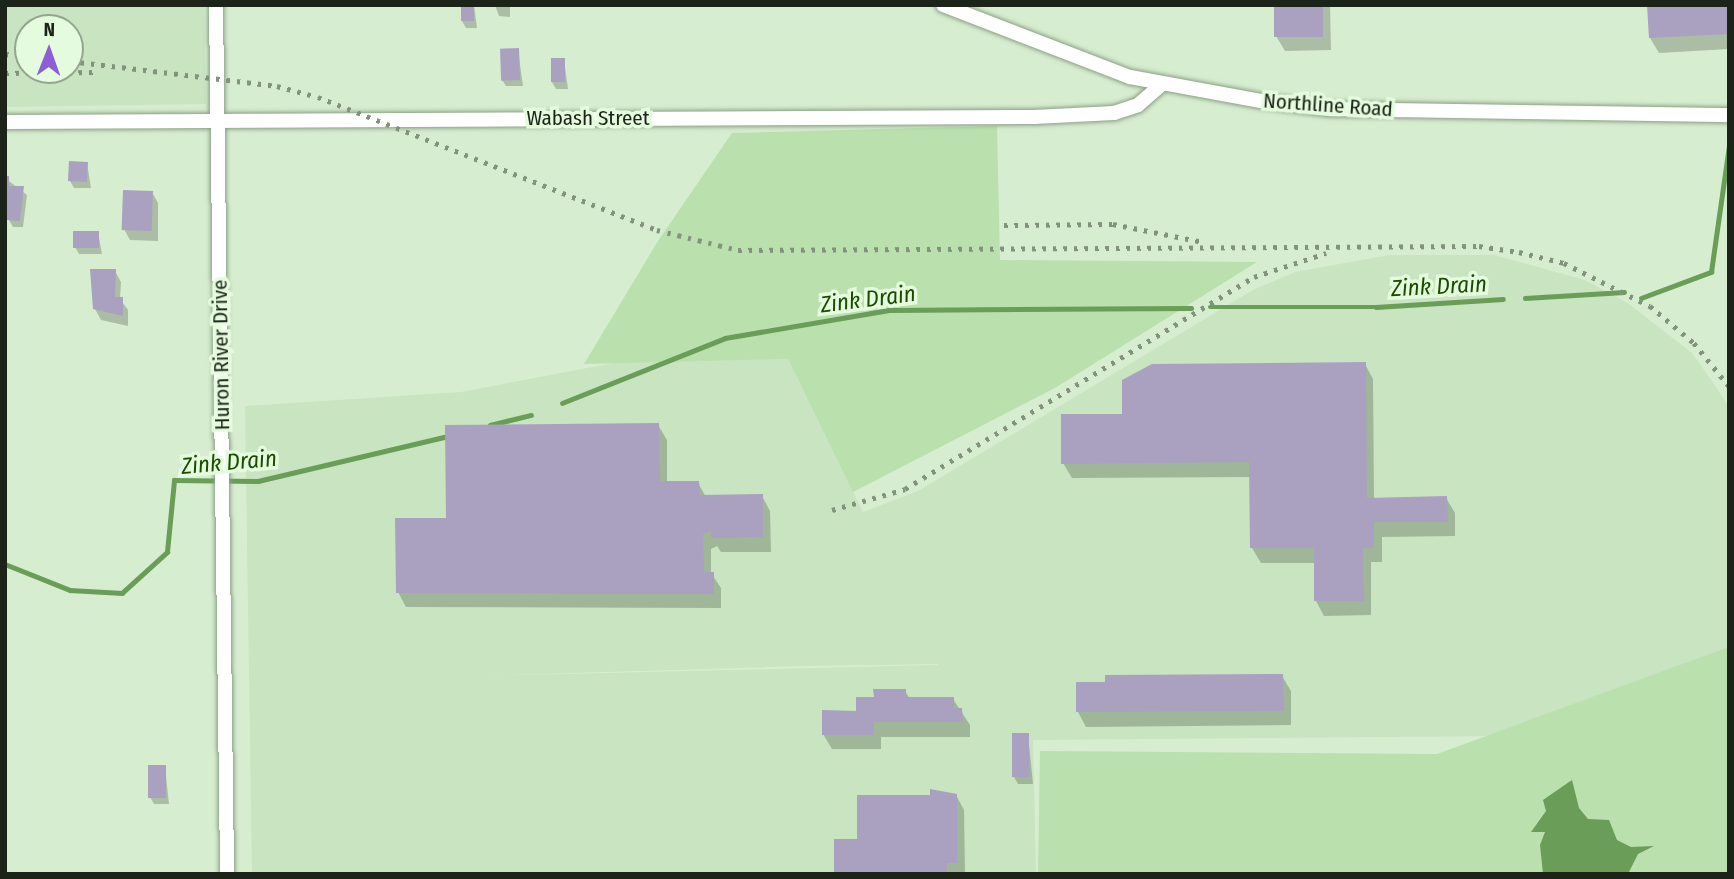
<!DOCTYPE html>
<style>
body{margin:0}
#map{position:relative;width:1734px;height:879px;overflow:hidden;background:#d7edd0;font-family:"Fira Sans Condensed",sans-serif}
div>[style]{position:absolute}
.built>*{inset:0;background:#c8e4c0}
.green>*{inset:0;background:#bae0ae}
.water>*{inset:0;background:#699d58}
.shadow>*{inset:0;background:#0003}
.stream>*{height:4.5px;margin:-2.25px;padding:0 2.25px;transform-origin:2.25px;border-radius:2.25px;background:#699d58}
.building>*{inset:0;background:#aaa1c1;transform-origin:0 0}
.roads{filter:drop-shadow(0 0 2px #8ba085) drop-shadow(0 0 2px #8ba085)}
.minor>*{height:14px;margin:-7px;padding:0 7px;transform-origin:7px;border-radius:7px;background:#fff}
.rail>*{height:4.5px;margin-top:-2.25px;transform-origin:0;background:repeating-linear-gradient(90deg,#82927d 0 3.5px,transparent 0 10.5px)}
span{translate:-50% -50%;white-space:nowrap;text-align:center;line-height:1.15;-webkit-text-stroke:7px #e4fbdd;paint-order:stroke}
.street-label{font-size:21px;color:#1c2419}
.water-label{font-size:23px;color:#1a4c00;font-style:italic}
.frame{position:absolute;inset:0;border:7px solid #1c2419;pointer-events:none}
.north{position:absolute;left:14px;top:14px;width:70px;height:70px;box-sizing:border-box;background:#e4fbdd;border:2px solid #94a58f;border-radius:50%;rotate:1deg;font-size:19px;font-weight:700;line-height:28px;text-align:center;color:#1c2419}
.north::after{content:'';display:block;margin:auto;width:24px;height:32px;background:#8d5ed8;clip-path:polygon(50% 0,100% 100%,50% 72%,0 100%)}
</style>
<div id="map">
<div class="built">
<div style="clip-path:polygon(evenodd,5px 5px,204px 5px,206px 104px,5px 107px,5px 5px,28px 28px,70px 28px,70px 70px,28px 70px,28px 28px)"></div>
<div style="clip-path:polygon(evenodd,1390px 255px,1494px 255px,1585px 280px,1629px 304px,1692px 353px,1716px 387px,1729px 407px,1729px 734px,1033px 740px,1036px 874px,252px 874px,245px 406px,461px 392px,619px 362px,788px 359px,863px 512px,918px 491px,1253px 290px,1295px 272px,1390px 255px,938px 664px,938px 665px,474px 676px,802px 666px,938px 664px)"></div>
</div>
<div class="green">
<div style="clip-path:polygon(997px 126px,1000px 260px,1257px 262px,1055px 388px,853px 492px,788px 359px,584px 364px,658px 241px,732px 133px)"></div>
<div style="clip-path:polygon(1729px 647px,1729px 874px,1038px 874px,1040px 751px,1437px 754px)"></div>
</div>
<div class="water">
<div style="clip-path:polygon(1572px 780px,1579px 808px,1588px 819px,1609px 820px,1617px 840px,1631px 847px,1654px 846px,1638px 854px,1628px 874px,1543px 874px,1540px 845px,1545px 832px,1531px 832px,1546px 811px,1543px 800px)"></div>
</div>
<div class="shadow">
<div style="clip-path:polygon(474px 5px,477px 28px,466px 28px,462px 21px)"></div>
<div style="clip-path:polygon(495px 5px,510px 5px,510px 17px,499px 16px)"></div>
<div style="clip-path:polygon(1276px 5px,1330px 5px,1331px 50px,1285px 51px,1276px 36px)"></div>
<div style="clip-path:polygon(1729px 5px,1729px 49px,1659px 53px,1650px 38px)"></div>
<div style="clip-path:polygon(518px 50px,523px 86px,506px 86px,502px 80px)"></div>
<div style="clip-path:polygon(564px 60px,568px 89px,556px 89px,552px 82px)"></div>
<div style="clip-path:polygon(87px 163px,91px 188px,74px 188px,70px 181px)"></div>
<div style="clip-path:polygon(5px 178px,27px 195px,23px 227px,13px 227px,9px 220px)"></div>
<div style="clip-path:polygon(152px 192px,158px 203px,158px 241px,130px 240px,124px 229px)"></div>
<div style="clip-path:polygon(98px 232px,102px 254px,79px 254px,75px 247px)"></div>
<div style="clip-path:polygon(115px 271px,121px 282px,120px 299px,128px 310px,128px 326px,101px 320px,95px 309px)"></div>
<div style="clip-path:polygon(1365px 364px,1373px 379px,1374px 499px,1446px 498px,1455px 513px,1455px 536px,1382px 537px,1382px 562px,1371px 562px,1371px 615px,1324px 616px,1316px 601px,1316px 563px,1261px 563px,1252px 548px,1251px 477px,1072px 478px,1063px 463px,1124px 415px)"></div>
<div style="clip-path:polygon(658px 425px,667px 440px,667px 483px,698px 483px,706px 497px,762px 496px,770px 511px,771px 552px,721px 552px,717px 546px,711px 549px,711px 573px,721px 588px,721px 608px,406px 607px,398px 592px,448px 520px)"></div>
<div style="clip-path:polygon(1282px 676px,1291px 691px,1291px 725px,1086px 727px,1078px 712px)"></div>
<div style="clip-path:polygon(905px 691px,910px 699px,953px 699px,970px 725px,970px 737px,881px 737px,881px 749px,832px 749px,823px 734px,875px 699px)"></div>
<div style="clip-path:polygon(1028px 735px,1033px 784px,1018px 784px,1014px 777px)"></div>
<div style="clip-path:polygon(165px 767px,169px 804px,154px 804px,150px 797px)"></div>
<div style="clip-path:polygon(956px 795px,964px 810px,965px 874px,836px 874px,859px 841px)"></div>
</div>
<div class="stream">
<div style="left:1525px;top:298px;width:99px;rotate:-3.5deg"></div>
<div style="left:1641px;top:298px;width:75px;rotate:-20.4deg"></div>
<div style="left:1711px;top:272px;width:127px;rotate:-81.9deg"></div>
<div style="left:1210px;top:307px;width:166px"></div>
<div style="left:1376px;top:307px;width:127px;rotate:-3.6deg"></div>
<div style="left:562px;top:403px;width:175px;rotate:-21.7deg"></div>
<div style="left:725px;top:338px;width:166px;rotate:-9.7deg"></div>
<div style="left:889px;top:310px;width:302px;rotate:-0.4deg"></div>
<div style="left:490px;top:425px;width:42px;rotate:-13.7deg"></div>
<div style="left:5px;top:564px;width:70px;rotate:21.8deg"></div>
<div style="left:70px;top:590px;width:52px;rotate:3.3deg"></div>
<div style="left:122px;top:593px;width:61px;rotate:-42.3deg"></div>
<div style="left:167px;top:552px;width:72px;rotate:-84.4deg"></div>
<div style="left:174px;top:480px;width:84px;rotate:0.7deg"></div>
<div style="left:258px;top:481px;width:195px;rotate:-13.3deg"></div>
</div>
<div class="building">
<div style="left:461px;top:5px;width:13px;height:16px"></div>
<div style="left:1274px;top:5px;width:49px;height:32px"></div>
<div style="clip-path:polygon(1647px 5px,1729px 5px,1729px 34px,1649px 38px)"></div>
<div style="left:519px;top:48px;width:32px;height:19px;rotate:88deg"></div>
<div style="left:551px;top:58px;width:14px;height:24px"></div>
<div style="left:69px;top:161px;width:19px;height:20px;rotate:3deg"></div>
<div style="clip-path:polygon(5px 176px,9px 176px,9px 186px,24px 186px,20px 221px,7px 220px)"></div>
<div style="left:123px;top:190px;width:30px;height:40px;rotate:2deg"></div>
<div style="left:73px;top:231px;width:26px;height:17px"></div>
<div style="clip-path:polygon(90px 269px,116px 269px,115px 297px,123px 297px,123px 316px,93px 309px)"></div>
<div style="clip-path:polygon(1366px 362px,1367px 498px,1447px 496px,1448px 522px,1374px 522px,1374px 548px,1363px 548px,1364px 601px,1314px 601px,1314px 548px,1250px 548px,1249px 462px,1061px 464px,1061px 414px,1122px 414px,1122px 380px,1152px 364px)"></div>
<div style="clip-path:polygon(659px 423px,660px 481px,699px 481px,700px 495px,763px 494px,763px 537px,711px 538px,711px 531px,703px 534px,704px 572px,714px 572px,714px 594px,396px 593px,395px 518px,446px 518px,445px 425px)"></div>
<div style="clip-path:polygon(1283px 674px,1284px 711px,1076px 712px,1076px 682px,1105px 682px,1105px 675px)"></div>
<div style="clip-path:polygon(873px 689px,906px 689px,906px 697px,954px 697px,954px 708px,962px 708px,963px 722px,874px 722px,874px 735px,822px 735px,822px 710px,856px 711px,856px 697px,874px 697px)"></div>
<div style="left:1012px;top:733px;width:17px;height:44px"></div>
<div style="left:166px;top:765px;width:33px;height:18px;rotate:90deg"></div>
<div style="clip-path:polygon(930px 789px,957px 794px,957px 863px,947px 863px,947px 873px,834px 872px,834px 839px,857px 839px,857px 795px,930px 795px)"></div>
</div>
<div class="roads">
<div class="minor">
<div style="left:216px;top:5px;width:869px;rotate:89.27deg"></div>
<div style="left:943px;top:5px;width:200px;rotate:21.1deg"></div>
<div style="left:1130px;top:77px;width:133px;rotate:10.4deg"></div>
<div style="left:1261px;top:101px;width:70px;rotate:6.5deg"></div>
<div style="left:1331px;top:109px;width:398px;rotate:0.9deg"></div>
<div style="left:5px;top:122px;width:1029px;rotate:-0.28deg"></div>
<div style="left:1034px;top:117px;width:80px;rotate:-2.9deg"></div>
<div style="left:1114px;top:113px;width:25px;rotate:-18deg"></div>
<div style="left:1138px;top:105px;width:32px;rotate:-41deg"></div>
</div>
</div>
<div class="rail">
<div style="left:5px;top:54px;width:23px;rotate:5deg"></div>
<div style="left:70px;top:61px;width:209px;rotate:6.9deg"></div>
<div style="left:277px;top:86px;width:42px;rotate:15deg"></div>
<div style="left:318px;top:97px;width:364px;rotate:21.4deg"></div>
<div style="left:657px;top:230px;width:83px;rotate:13.9deg"></div>
<div style="left:738px;top:250px;width:741px;rotate:-0.31deg"></div>
<div style="left:1479px;top:246px;width:40px;rotate:8.5deg"></div>
<div style="left:1519px;top:252px;width:46px;rotate:13.7deg"></div>
<div style="left:1564px;top:263px;width:96px;rotate:26.6deg"></div>
<div style="left:1650px;top:306px;width:57px;rotate:40.1deg"></div>
<div style="left:1694px;top:343px;width:55px;rotate:50.9deg"></div>
<div style="left:5px;top:73px;width:91px;rotate:-0.6deg"></div>
<div style="left:1004px;top:225px;width:109px;rotate:-0.5deg"></div>
<div style="left:1113px;top:224px;width:92px;rotate:11.3deg"></div>
<div style="left:832px;top:510px;width:76px;rotate:-16deg"></div>
<div style="left:905px;top:489px;width:408px;rotate:-31.3deg"></div>
<div style="left:1254px;top:277px;width:76px;rotate:-18.4deg"></div>
</div>
<div class="street-label">
<span style="left:1328px;top:105px;rotate:4deg">Northline Road</span>
<span style="left:588px;top:118px">Wabash Street</span>
<span style="left:221px;top:355px;rotate:-91deg">Huron River Drive</span>
</div>
<div class="water-label">
<span style="left:1439px;top:286px;rotate:-3deg">Zink Drain</span>
<span style="left:868px;top:299px;rotate:-7deg">Zink Drain</span>
<span style="left:229px;top:462px;rotate:-5deg">Zink Drain</span>
</div>
<div class="frame"></div>
<div class="north">N</div>
</div>
